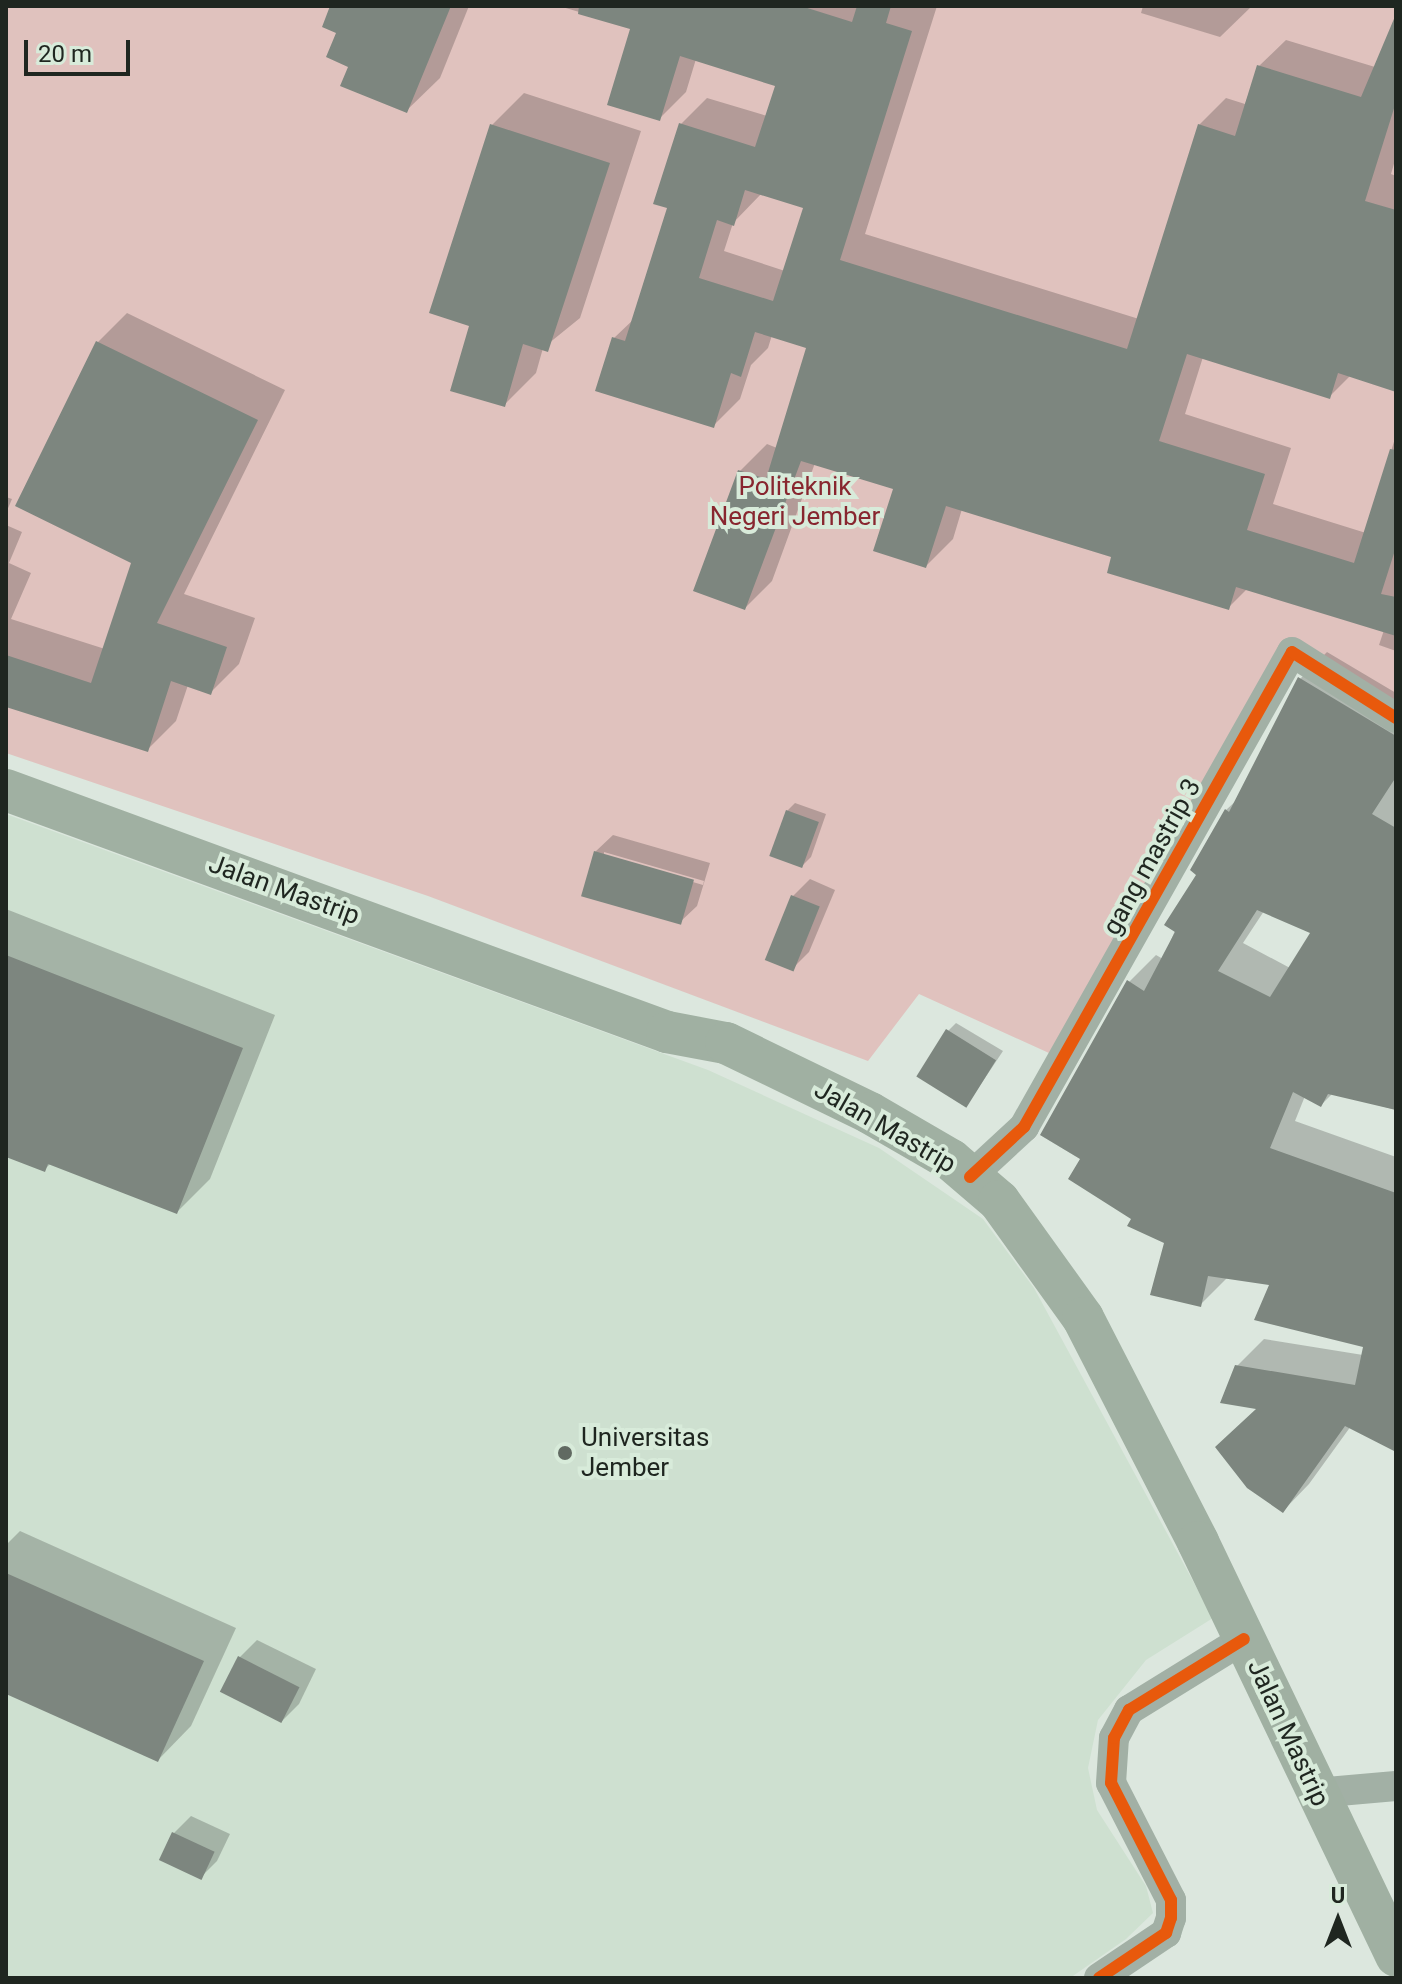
<!DOCTYPE html>
<style>
body{margin:0}
#map{position:relative;width:1402px;height:1984px;overflow:hidden;background:#dce7de;font-family:Roboto,sans-serif}
div>[style]{position:absolute}
.built>*{inset:0;background:#cee0d0}
.green>*{inset:0;background:#e0c2be}
.shadow>*{inset:0;background:#0003}
.building>*{inset:0;background:#7d867f;transform-origin:0 0}
.minor>*{height:30px;margin:-15px;padding:0 15px;transform-origin:15px;border-radius:15px;background:#a2b0a5}
.secondary>*{height:42px;margin:-21px;padding:0 21px;transform-origin:21px;border-radius:21px;background:#a0b0a2}
.cycleway>*{height:12px;margin:-6px;padding:0 6px;transform-origin:6px;border-radius:6px;background:#e8590c}
.dots>*{width:22px;height:22px;translate:-50% -50%;box-sizing:border-box;border:4px solid #d8ebda;border-radius:50%}
span{translate:-50% -50%;white-space:nowrap;text-align:center;line-height:1.15;-webkit-text-stroke:8px #d8ebda;paint-order:stroke}
.park-label{font-size:26px;color:#88262f}
.street-label{font-size:26px;color:#1f2620}
.poi-label{font-size:26px;color:#1f2620}
.left{translate:0 -50%;text-align:left}
.frame{position:absolute;inset:0;border:8px solid #1f2620;pointer-events:none}
.north{position:absolute;left:1298px;top:1880px;width:80px;height:80px;-webkit-text-stroke:6px #d8ebda;paint-order:stroke;rotate:0deg;font-size:22px;font-weight:700;line-height:32px;text-align:center;color:#1f2620}
.north::after{content:'';display:block;margin:auto;width:28px;height:36px;background:#1f2620;clip-path:polygon(50% 0,100% 100%,50% 72%,0 100%)}
.scale{position:absolute;left:24px;top:40px;width:106px;height:36px;box-sizing:border-box;border:4px solid #1f2620;border-top:0;padding-left:10px;font-size:24px;line-height:28px;white-space:nowrap;color:#1f2620;-webkit-text-stroke:6px #d8ebda;paint-order:stroke}
</style>
<div id="map">
<div class="built">
<div style="clip-path:polygon(6px 814px,708px 1070px,879px 1148px,983px 1219px,1034px 1288px,1213px 1618px,1146px 1660px,1098px 1720px,1088px 1768px,1097px 1810px,1146px 1886px,1153px 1913px,1126px 1939px,1070px 1978px,6px 1978px)"></div>
</div>
<div class="green">
<div style="clip-path:polygon(6px 6px,1396px 6px,1396px 712px,1289px 643px,1049px 1053px,919px 994px,868px 1061px,428px 896px,6px 753px)"></div>
</div>
<div class="shadow">
<div style="clip-path:polygon(333px 6px,469px 6px,440px 78px,406px 111px,351px 65px)"></div>
<div style="clip-path:polygon(evenodd,559px 6px,937px 6px,865px 234px,1139px 319px,1199px 125px,1226px 98px,1245px 104px,1259px 66px,1286px 40px,1375px 67px,1396px 17px,1396px 157px,1391px 174px,1396px 176px,1396px 390px,1351px 375px,1330px 396px,1203px 357px,1185px 414px,1291px 448px,1273px 504px,1366px 533px,1396px 435px,1396px 651px,1379px 645px,1384px 630px,1248px 588px,1228px 608px,1114px 556px,962px 509px,953px 539px,926px 566px,896px 488px,815px 463px,772px 581px,745px 608px,696px 590px,740px 471px,767px 444px,777px 448px,809px 346px,772px 335px,768px 348px,751px 365px,740px 399px,713px 426px,614px 338px,635px 318px,670px 206px,681px 124px,707px 98px,767px 116px,777px 84px,696px 59px,686px 92px,659px 119px,633px 28px,559px 6px,762px 193px,806px 206px,785px 271px,724px 251px,733px 223px,762px 193px)"></div>
<div style="clip-path:polygon(1143px 6px,1252px 6px,1220px 37px,1141px 13px)"></div>
<div style="clip-path:polygon(524px 93px,641px 131px,580px 318px,543px 348px,536px 373px,504px 405px,471px 325px,492px 125px)"></div>
<div style="clip-path:polygon(127px 313px,285px 390px,184px 594px,255px 618px,239px 664px,210px 693px,188px 685px,176px 721px,147px 750px,6px 704px,6px 525px,22px 532px,9px 563px,31px 573px,11px 619px,105px 649px,134px 562px,98px 342px)"></div>
<div style="clip-path:polygon(6px 497px,12px 499px,6px 513px)"></div>
<div style="clip-path:polygon(evenodd,1327px 652px,1396px 693px,1396px 1110px,1333px 1093px,1321px 1105px,1305px 1096px,1295px 1121px,1396px 1157px,1396px 1446px,1351px 1426px,1309px 1484px,1283px 1511px,1258px 1408px,1237px 1366px,1264px 1339px,1363px 1355px,1365px 1345px,1272px 1284px,1228px 1277px,1200px 1305px,1166px 1242px,1133px 1218px,1083px 1159px,1129px 982px,1156px 955px,1163px 959px,1226px 810px,1239px 798px,1300px 679px,1327px 652px,1264px 911px,1312px 932px,1290px 968px,1243px 943px,1264px 911px)"></div>
<div style="clip-path:polygon(795px 803px,826px 814px,811px 857px,803px 865px,787px 811px)"></div>
<div style="clip-path:polygon(evenodd,613px 835px,710px 863px,697px 906px,679px 923px,595px 852px,613px 835px,604px 852px,704px 881px,703px 885px,604px 856px,604px 852px)"></div>
<div style="clip-path:polygon(810px 879px,835px 890px,809px 952px,792px 969px,793px 896px)"></div>
<div style="clip-path:polygon(6px 909px,275px 1015px,210px 1179px,177px 1212px,51px 1163px,44px 1170px,6px 1155px)"></div>
<div style="clip-path:polygon(956px 1023px,1003px 1051px,967px 1105px,948px 1031px)"></div>
<div style="clip-path:polygon(20px 1531px,236px 1628px,191px 1726px,158px 1760px,6px 1692px,6px 1545px)"></div>
<div style="clip-path:polygon(257px 1640px,316px 1669px,299px 1704px,282px 1721px,223px 1692px,240px 1657px)"></div>
<div style="clip-path:polygon(191px 1816px,230px 1834px,217px 1861px,200px 1878px,174px 1833px)"></div>
</div>
<div class="building">
<div style="clip-path:polygon(330px 6px,451px 6px,407px 113px,340px 86px,348px 67px,326px 57px,336px 33px,322px 27px)"></div>
<div style="clip-path:polygon(evenodd,579px 6px,801px 6px,852px 22px,857px 6px,891px 6px,886px 23px,912px 31px,840px 260px,1127px 349px,1198px 124px,1235px 136px,1257px 65px,1361px 97px,1396px 14px,1396px 102px,1365px 201px,1396px 210px,1396px 392px,1338px 373px,1330px 399px,1187px 354px,1159px 441px,1265px 474px,1247px 530px,1354px 563px,1390px 449px,1396px 450px,1396px 547px,1381px 594px,1396px 597px,1396px 636px,1236px 587px,1229px 610px,1107px 573px,1111px 557px,946px 506px,926px 568px,873px 551px,893px 489px,801px 461px,745px 610px,693px 591px,738px 470px,766px 479px,806px 348px,755px 332px,741px 377px,731px 373px,714px 428px,595px 391px,612px 337px,625px 341px,667px 208px,653px 204px,679px 123px,755px 147px,775px 86px,680px 56px,660px 121px,607px 105px,630px 29px,578px 14px,579px 6px,745px 190px,803px 208px,773px 301px,699px 278px,717px 220px,734px 226px,745px 190px)"></div>
<div style="clip-path:polygon(490px 124px,610px 163px,548px 352px,523px 344px,505px 407px,450px 391px,469px 326px,429px 313px)"></div>
<div style="clip-path:polygon(96px 341px,258px 420px,157px 623px,227px 647px,211px 695px,171px 681px,148px 752px,6px 707px,6px 655px,91px 683px,131px 563px,15px 506px)"></div>
<div style="clip-path:polygon(evenodd,1298px 677px,1396px 736px,1396px 777px,1372px 814px,1396px 828px,1396px 1110px,1328px 1094px,1321px 1107px,1293px 1092px,1270px 1148px,1396px 1193px,1396px 1452px,1345px 1426px,1283px 1513px,1247px 1488px,1215px 1447px,1256px 1409px,1220px 1403px,1235px 1365px,1355px 1385px,1363px 1347px,1254px 1320px,1269px 1285px,1208px 1276px,1201px 1307px,1150px 1295px,1164px 1243px,1127px 1226px,1131px 1219px,1068px 1179px,1080px 1159px,1040px 1135px,1127px 980px,1144px 991px,1175px 932px,1164px 925px,1196px 875px,1190px 870px,1225px 809px,1229px 812px,1298px 677px,1257px 910px,1310px 933px,1270px 997px,1218px 971px,1257px 910px)"></div>
<div style="left:786px;top:810px;width:35px;height:49px;rotate:20deg"></div>
<div style="left:594px;top:851px;width:104px;height:47px;rotate:16deg"></div>
<div style="left:791px;top:895px;width:31px;height:70px;rotate:22deg"></div>
<div style="clip-path:polygon(6px 955px,243px 1048px,177px 1214px,48px 1164px,45px 1172px,6px 1157px)"></div>
<div style="left:946px;top:1029px;width:59px;height:56px;rotate:32deg"></div>
<div style="clip-path:polygon(6px 1573px,204px 1661px,158px 1762px,6px 1694px)"></div>
<div style="left:238px;top:1656px;width:69px;height:40px;rotate:27deg"></div>
<div style="left:172px;top:1832px;width:47px;height:31px;rotate:25deg"></div>
</div>
<div class="minor">
<div style="left:970px;top:1177px;width:74px;rotate:-42.8deg"></div>
<div style="left:1024px;top:1127px;width:545px;rotate:-60.57deg"></div>
<div style="left:1292px;top:652px;width:123px;rotate:32.4deg"></div>
<div style="left:1316px;top:1793px;width:80px;rotate:-5deg"></div>
<div style="left:1099px;top:1978px;width:81px;rotate:-33.9deg"></div>
<div style="left:1166px;top:1933px;width:16px;rotate:-72deg"></div>
<div style="left:1171px;top:1918px;width:18px;rotate:-90deg"></div>
<div style="left:1171px;top:1900px;width:131px;rotate:-117.1deg"></div>
<div style="left:1111px;top:1783px;width:45px;rotate:-86.2deg"></div>
<div style="left:1114px;top:1738px;width:32px;rotate:-62deg"></div>
<div style="left:1129px;top:1710px;width:135px;rotate:-31.7deg"></div>
</div>
<div class="secondary">
<div style="left:6px;top:790px;width:704px;rotate:20.11deg"></div>
<div style="left:667px;top:1032px;width:60px;rotate:10.6deg"></div>
<div style="left:726px;top:1043px;width:160px;rotate:25.9deg"></div>
<div style="left:870px;top:1113px;width:94px;rotate:30.1deg"></div>
<div style="left:951px;top:1160px;width:63px;rotate:40.5deg"></div>
<div style="left:999px;top:1201px;width:144px;rotate:54.3deg"></div>
<div style="left:1083px;top:1318px;width:252px;rotate:62.8deg"></div>
<div style="left:1198px;top:1542px;width:459px;rotate:64.4deg"></div>
</div>
<div class="cycleway">
<div style="left:970px;top:1177px;width:74px;rotate:-42.8deg"></div>
<div style="left:1024px;top:1127px;width:545px;rotate:-60.57deg"></div>
<div style="left:1292px;top:652px;width:123px;rotate:32.4deg"></div>
<div style="left:1099px;top:1978px;width:81px;rotate:-33.9deg"></div>
<div style="left:1166px;top:1933px;width:16px;rotate:-72deg"></div>
<div style="left:1171px;top:1918px;width:18px;rotate:-90deg"></div>
<div style="left:1171px;top:1900px;width:131px;rotate:-117.1deg"></div>
<div style="left:1111px;top:1783px;width:45px;rotate:-86.2deg"></div>
<div style="left:1114px;top:1738px;width:32px;rotate:-62deg"></div>
<div style="left:1129px;top:1710px;width:135px;rotate:-31.7deg"></div>
</div>
<div class="dots">
<div style="left:565px;top:1453px;background:#616a62"></div>
</div>
<div class="park-label">
<span style="left:795px;top:502px">Politeknik<br>Negeri Jember</span>
</div>
<div class="street-label">
<span style="left:1152px;top:857px;rotate:-61deg">gang mastrip 3</span>
<span style="left:284px;top:890px;rotate:20deg">Jalan Mastrip</span>
<span style="left:885px;top:1127px;rotate:30deg">Jalan Mastrip</span>
<span style="left:1288px;top:1733px;rotate:65deg">Jalan Mastrip</span>
</div>
<div class="poi-label">
<span class="left" style="left:581px;top:1453px">Universitas<br>Jember</span>
</div>
<div class="frame"></div>
<div class="north">U</div>
<div class="scale">20 m</div>
</div>
